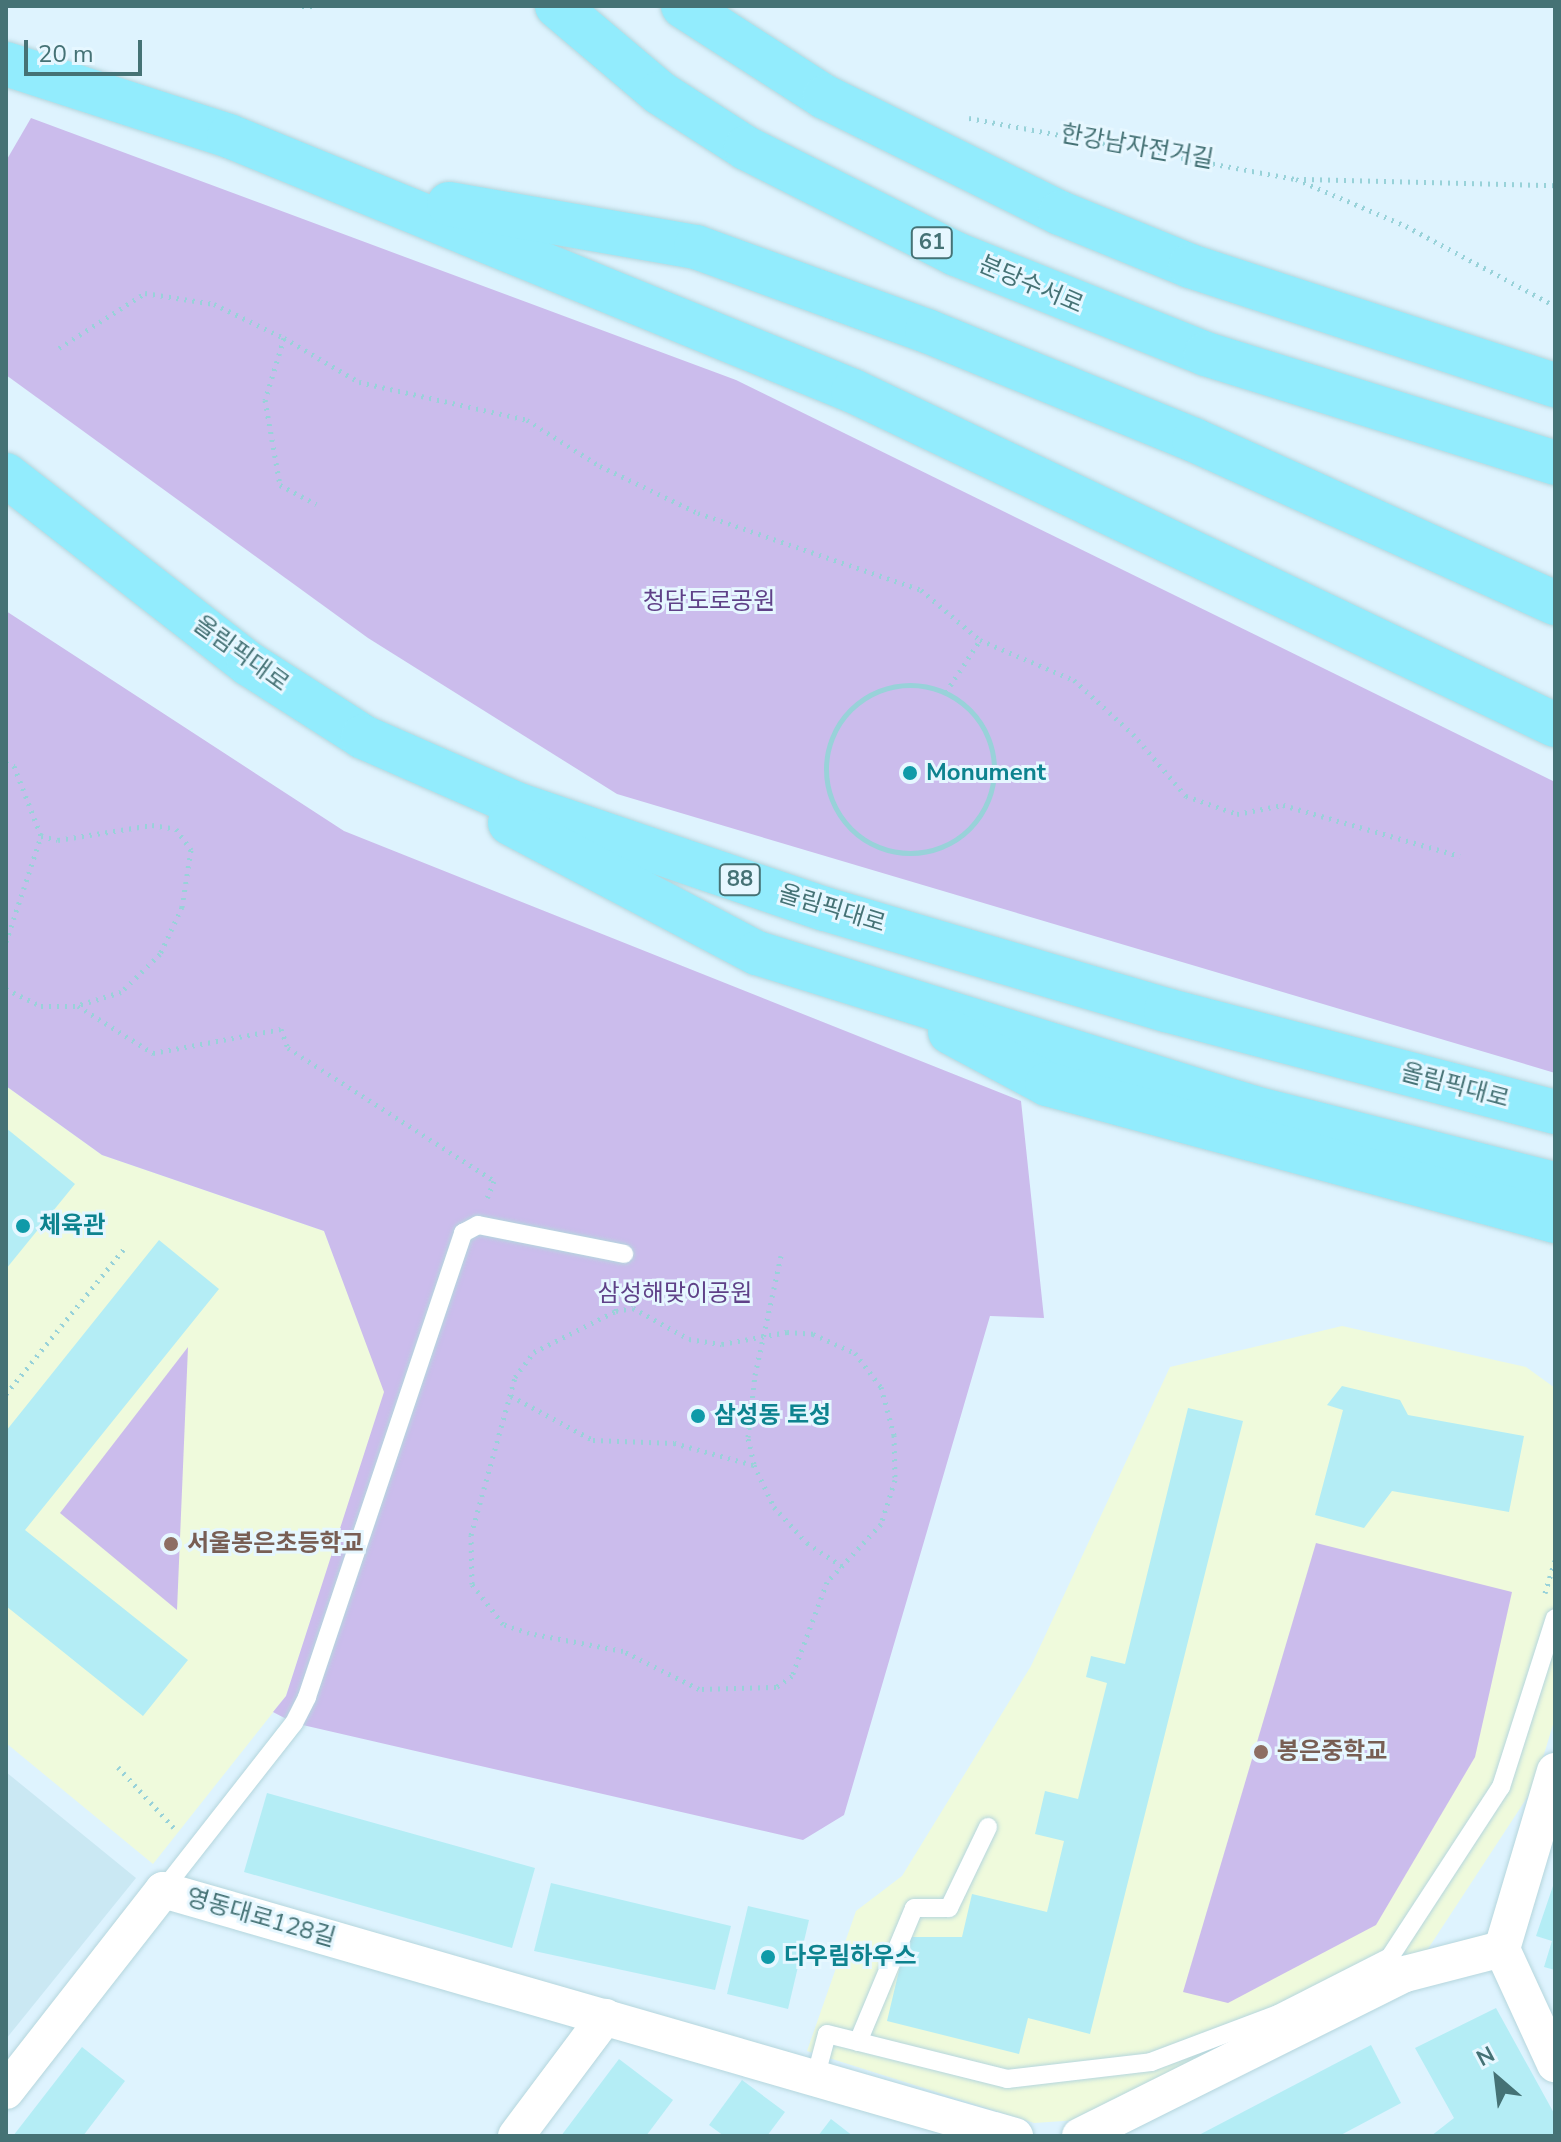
<!DOCTYPE html>
<html>
<head>
<meta charset="utf-8">
<style>
	body { margin:0 }
	#map { position:relative; width:1561px; height:2142px; overflow:hidden; background:#def3fe; font-family:"Nunito Sans","Noto Sans KR",sans-serif }
	div>[style] { position:absolute }
	[style*='--x'] { left:calc(var(--x)*1px); top:calc(var(--y)*1px); width:calc(var(--w)*1px); rotate:calc(var(--a)*1deg) }
	.residential>* { inset:0; background:#cae8f3 }
	.education>* { inset:0; background:#effadc }
	.green>* { inset:0; background:#cbbcec }
	.building>* { inset:0; background:#b4edf5 }
	.path>* { height:5px; margin-top:-2.5px; transform-origin:0; background:repeating-linear-gradient(90deg,#98d2d9 0 2px,transparent 0 8px) }
	.path>.ring { margin:-2.5px; padding:0; box-sizing:content-box; background:none; border:5px solid #98d2d9; border-radius:50% }
	.roads { filter:drop-shadow(0 0 2px #b5d6dd) drop-shadow(0 0 2px #b5d6dd) }
	.service>* { height:18px; margin:-9px; padding:0 9px; transform-origin:9px; border-radius:9px; background:#fff }
	.minor>* { height:36px; margin:-18px; padding:0 18px; transform-origin:18px; border-radius:18px; background:#fff }
	.trunk>* { height:44px; margin:-22px; padding:0 22px; transform-origin:22px; border-radius:22px; background:#92ecfd }
	.dots>* { width:22px; height:22px; translate:-50% -50%; box-sizing:border-box; border:4px solid #e6f7ff; border-radius:50% }
	span { translate:-50% -50%; white-space:nowrap; text-align:center; line-height:1.15; -webkit-text-stroke:6px #e6f7ff; paint-order:stroke }
	.shield-label span { padding:2px 6px; background:#e6f7ff; border:2px solid; border-radius:6px; -webkit-text-stroke-width:0 }
	.shield-label { font-size:22px; color:#457275; font-weight:700 }
	.street-label { font-size:24px; color:#457275 }
	.park-label { font-size:24px; color:#5f4188 }
	.culture-label { font-size:24px; color:#0d838f; font-weight:700 }
	.left { translate:0 -50%; text-align:left }
	.education-label { font-size:24px; color:#785e54; font-weight:700 }
	.frame { position:absolute; inset:0; border:8px solid #457275; pointer-events:none }
	.north { position:absolute; left:1457px; top:2038px; width:80px; height:80px; -webkit-text-stroke:6px #e6f7ff; paint-order:stroke; rotate:332deg; font-size:22px; font-weight:700; line-height:32px; text-align:center; color:#457275 }
	.north::after { content:''; display:block; margin:auto; width:28px; height:36px; background:#457275; clip-path:polygon(50% 0,100% 100%,50% 72%,0 100%) }
	.scale { position:absolute; left:24px; top:40px; width:118px; height:36px; box-sizing:border-box; border:4px solid #457275; border-top:0; padding-left:10px; font-size:24px; line-height:28px; white-space:nowrap; color:#457275; -webkit-text-stroke:6px #e6f7ff; paint-order:stroke }
</style>
</head>
<body>
<div id="map">
	<div class="residential">
		<i style="clip-path:polygon(6px 1772px,136px 1878px,6px 2039px)"></i>
	</div>
	<div class="education">
		<i style="clip-path:polygon(6px 1086px,102px 1155px,324px 1231px,385px 1392px,286px 1696px,153px 1864px,6px 1743px)"></i>
		<i style="clip-path:polygon(1342px 1326px,1526px 1367px,1555px 1388px,1555px 1718px,1534px 1787px,1418px 1964px,1123px 2117px,1034px 2123px,807px 2051px,856px 1911px,902px 1876px,1031px 1666px,1170px 1367px)"></i>
	</div>
	<div class="green">
		<i style="clip-path:polygon(31px 118px,736px 380px,1555px 782px,1555px 1073px,617px 794px,368px 638px,6px 375px,6px 161px)"></i>
		<i style="clip-path:polygon(6px 611px,344px 831px,1021px 1101px,1044px 1318px,990px 1316px,844px 1815px,803px 1840px,294px 1723px,273px 1712px,286px 1696px,384px 1392px,324px 1231px,102px 1155px,6px 1086px)"></i>
		<i style="clip-path:polygon(188px 1347px,177px 1610px,60px 1513px)"></i>
		<i style="clip-path:polygon(1316px 1543px,1512px 1592px,1475px 1757px,1376px 1925px,1228px 2003px,1183px 1992px)"></i>
	</div>
	<div class="building">
		<i style="clip-path:polygon(6px 1128px,75px 1184px,6px 1269px)"></i>
		<i style="clip-path:polygon(159px 1240px,219px 1289px,25px 1530px,188px 1660px,143px 1716px,6px 1606px,6px 1431px)"></i>
		<i style="clip-path:polygon(1342px 1386px,1400px 1400px,1408px 1415px,1524px 1436px,1509px 1512px,1392px 1491px,1364px 1528px,1315px 1515px,1343px 1410px,1327px 1405px)"></i>
		<i style="clip-path:polygon(1188px 1408px,1243px 1421px,1090px 2034px,1028px 2018px,1019px 2054px,887px 2021px,907px 1937px,962px 1937px,972px 1894px,1047px 1912px,1064px 1841px,1035px 1834px,1045px 1791px,1078px 1799px,1107px 1683px,1086px 1677px,1091px 1656px,1125px 1664px)"></i>
		<i style="clip-path:polygon(267px 1793px,535px 1868px,512px 1948px,244px 1872px)"></i>
		<i style="clip-path:polygon(1555px 1880px,1555px 1970px,1544px 1967px,1552px 1941px,1536px 1936px)"></i>
		<i style="clip-path:polygon(551px 1883px,731px 1926px,715px 1990px,534px 1951px)"></i>
		<i style="clip-path:polygon(748px 1906px,809px 1920px,788px 2009px,727px 1994px)"></i>
		<i style="clip-path:polygon(1496px 2008px,1555px 2115px,1555px 2136px,1431px 2136px,1454px 2118px,1415px 2048px)"></i>
		<i style="clip-path:polygon(1371px 2045px,1401px 2103px,1339px 2136px,1197px 2136px)"></i>
		<i style="clip-path:polygon(82px 2047px,125px 2081px,83px 2136px,13px 2136px)"></i>
		<i style="clip-path:polygon(619px 2059px,673px 2100px,646px 2136px,561px 2136px)"></i>
		<i style="clip-path:polygon(742px 2080px,785px 2112px,767px 2136px,724px 2136px,709px 2125px)"></i>
		<i style="clip-path:polygon(831px 2119px,853px 2136px,818px 2136px)"></i>
	</div>
	<div class="path">
		<i style="--x:302;--y:6;--w:10;--a:0"></i>
		<i style="--x:969;--y:118;--w:333;--a:10.6"></i>
		<i style="--x:1296;--y:179;--w:120;--a:23.1"></i>
		<i style="--x:1406;--y:226;--w:169;--a:28.2"></i>
		<i style="--x:1304;--y:179;--w:251;--a:1.4"></i>
		<i style="--x:284;--y:338;--w:87;--a:30.4"></i>
		<i style="--x:359;--y:382;--w:172;--a:12.7"></i>
		<i style="--x:527;--y:420;--w:86;--a:32.2"></i>
		<i style="--x:600;--y:466;--w:109;--a:25.6"></i>
		<i style="--x:698;--y:513;--w:236;--a:19"></i>
		<i style="--x:921;--y:590;--w:77;--a:40.3"></i>
		<i style="--x:980;--y:640;--w:102;--a:23.1"></i>
		<i style="--x:1074;--y:680;--w:80;--a:42.5"></i>
		<i style="--x:1133;--y:734;--w:82;--a:49.5"></i>
		<i style="--x:1186;--y:796;--w:54;--a:19.4"></i>
		<i style="--x:1237;--y:814;--w:47;--a:-11.1"></i>
		<i style="--x:1283;--y:805;--w:184;--a:16.1"></i>
		<i style="--x:59;--y:348;--w:102;--a:-32.6"></i>
		<i style="--x:145;--y:293;--w:70;--a:9.1"></i>
		<i style="--x:214;--y:304;--w:78;--a:25.9"></i>
		<i style="--x:284;--y:338;--w:65;--a:107"></i>
		<i style="--x:265;--y:400;--w:86;--a:80"></i>
		<i style="--x:280;--y:485;--w:41;--a:27.8"></i>
		<i class="ring" style="left:826px;top:685px;width:163px;height:163px"></i>
		<i style="--x:946;--y:692;--w:62;--a:-56.8"></i>
		<i style="--x:6;--y:763;--w:9;--a:21"></i>
		<i style="--x:14;--y:766;--w:75;--a:68.9"></i>
		<i style="--x:41;--y:836;--w:17;--a:13"></i>
		<i style="--x:58;--y:840;--w:95;--a:-9.1"></i>
		<i style="--x:152;--y:825;--w:24;--a:9"></i>
		<i style="--x:176;--y:829;--w:26;--a:54"></i>
		<i style="--x:191;--y:850;--w:58;--a:99"></i>
		<i style="--x:182;--y:907;--w:52;--a:115.1"></i>
		<i style="--x:160;--y:954;--w:54;--a:135.7"></i>
		<i style="--x:121;--y:992;--w:44;--a:162.8"></i>
		<i style="--x:6;--y:942;--w:112;--a:-71.7"></i>
		<i style="--x:6;--y:989;--w:39;--a:26"></i>
		<i style="--x:41;--y:1006;--w:37;--a:0"></i>
		<i style="--x:78;--y:1006;--w:89;--a:32.1"></i>
		<i style="--x:153;--y:1053;--w:130;--a:-10.6"></i>
		<i style="--x:281;--y:1029;--w:20;--a:70"></i>
		<i style="--x:288;--y:1048;--w:245;--a:32.8"></i>
		<i style="--x:494;--y:1181;--w:18;--a:112"></i>
		<i style="--x:616;--y:1311;--w:17;--a:-10"></i>
		<i style="--x:633;--y:1308;--w:64;--a:29"></i>
		<i style="--x:689;--y:1339;--w:33;--a:9"></i>
		<i style="--x:722;--y:1344;--w:66;--a:-10.5"></i>
		<i style="--x:787;--y:1332;--w:26;--a:4"></i>
		<i style="--x:813;--y:1334;--w:46;--a:24.3"></i>
		<i style="--x:855;--y:1353;--w:43;--a:52.6"></i>
		<i style="--x:881;--y:1387;--w:50;--a:74.8"></i>
		<i style="--x:894;--y:1435;--w:45;--a:88.7"></i>
		<i style="--x:895;--y:1480;--w:46;--a:107.7"></i>
		<i style="--x:881;--y:1524;--w:79;--a:133"></i>
		<i style="--x:827;--y:1582;--w:100;--a:110.4"></i>
		<i style="--x:792;--y:1676;--w:19;--a:145"></i>
		<i style="--x:776;--y:1687;--w:77;--a:178.5"></i>
		<i style="--x:699;--y:1689;--w:85;--a:-153.4"></i>
		<i style="--x:623;--y:1651;--w:96;--a:-169.2"></i>
		<i style="--x:529;--y:1633;--w:28;--a:-161"></i>
		<i style="--x:503;--y:1624;--w:51;--a:-127.8"></i>
		<i style="--x:472;--y:1584;--w:49;--a:-91.2"></i>
		<i style="--x:471;--y:1535;--w:164;--a:-74.4"></i>
		<i style="--x:515;--y:1377;--w:31;--a:-53"></i>
		<i style="--x:534;--y:1352;--w:92;--a:-26.6"></i>
		<i style="--x:616;--y:1311;--w:28;--a:-82"></i>
		<i style="--x:6;--y:1394;--w:187;--a:-50.9"></i>
		<i style="--x:511;--y:1396;--w:93;--a:28.2"></i>
		<i style="--x:593;--y:1440;--w:81;--a:2.1"></i>
		<i style="--x:674;--y:1443;--w:83;--a:15.4"></i>
		<i style="--x:754;--y:1465;--w:47;--a:64.5"></i>
		<i style="--x:774;--y:1507;--w:49;--a:47.5"></i>
		<i style="--x:807;--y:1543;--w:42;--a:33.3"></i>
		<i style="--x:754;--y:1464;--w:28;--a:-103"></i>
		<i style="--x:748;--y:1437;--w:62;--a:-83.6"></i>
		<i style="--x:755;--y:1375;--w:122;--a:-77.7"></i>
		<i style="--x:1545;--y:1593;--w:34;--a:-73"></i>
		<i style="--x:118;--y:1767;--w:83;--a:47.4"></i>
	</div>
	<div class="roads">
		<div class="service">
			<i style="--x:163;--y:1890;--w:212;--a:-51.9"></i>
			<i style="--x:294;--y:1723;--w:29;--a:-63"></i>
			<i style="--x:307;--y:1697;--w:490;--a:-71.4"></i>
			<i style="--x:463;--y:1233;--w:17;--a:-28"></i>
			<i style="--x:478;--y:1225;--w:149;--a:11.2"></i>
			<i style="--x:858;--y:2042;--w:145;--a:-67.3"></i>
			<i style="--x:914;--y:1908;--w:35;--a:0"></i>
			<i style="--x:949;--y:1908;--w:90;--a:-64.3"></i>
			<i style="--x:816;--y:2075;--w:42;--a:-75"></i>
			<i style="--x:827;--y:2034;--w:186;--a:14"></i>
			<i style="--x:1007;--y:2079;--w:145;--a:-6.7"></i>
			<i style="--x:1151;--y:2062;--w:136;--a:-20.7"></i>
			<i style="--x:1278;--y:2014;--w:126;--a:-27"></i>
			<i style="--x:1390;--y:1957;--w:203;--a:-56.9"></i>
			<i style="--x:1501;--y:1787;--w:177;--a:-72.3"></i>
		</div>
		<div class="minor">
			<i style="--x:1555;--y:1771;--w:186;--a:106.6"></i>
			<i style="--x:1502;--y:1949;--w:127;--a:65.3"></i>
			<i style="--x:6;--y:2091;--w:255;--a:-52"></i>
			<i style="--x:163;--y:1890;--w:887;--a:16.11"></i>
			<i style="--x:516;--y:2136;--w:149;--a:-53.2"></i>
			<i style="--x:1080;--y:2136;--w:363;--a:-26.5"></i>
			<i style="--x:1405;--y:1974;--w:100;--a:-14.5"></i>
		</div>
		<div class="trunk">
			<i style="--x:557;--y:6;--w:135;--a:40.2"></i>
			<i style="--x:660;--y:93;--w:102;--a:32.6"></i>
			<i style="--x:746;--y:148;--w:235;--a:26.8"></i>
			<i style="--x:956;--y:254;--w:269;--a:21.8"></i>
			<i style="--x:1206;--y:354;--w:366;--a:17.3"></i>
			<i style="--x:683;--y:6;--w:169;--a:32.7"></i>
			<i style="--x:825;--y:97;--w:262;--a:26.3"></i>
			<i style="--x:1060;--y:213;--w:140;--a:22.2"></i>
			<i style="--x:1190;--y:266;--w:384;--a:18.1"></i>
			<i style="--x:6;--y:64;--w:234;--a:17.9"></i>
			<i style="--x:229;--y:136;--w:674;--a:22.23"></i>
			<i style="--x:853;--y:391;--w:777;--a:25.44"></i>
			<i style="--x:449;--y:204;--w:251;--a:9.9"></i>
			<i style="--x:696;--y:247;--w:246;--a:20"></i>
			<i style="--x:927;--y:331;--w:288;--a:22.2"></i>
			<i style="--x:1194;--y:440;--w:396;--a:24.3"></i>
			<i style="--x:6;--y:475;--w:308;--a:37.9"></i>
			<i style="--x:249;--y:664;--w:135;--a:32.6"></i>
			<i style="--x:363;--y:737;--w:170;--a:23.6"></i>
			<i style="--x:519;--y:805;--w:323;--a:18.8"></i>
			<i style="--x:825;--y:909;--w:356;--a:16.5"></i>
			<i style="--x:1166;--y:1010;--w:402;--a:14.7"></i>
			<i style="--x:510;--y:823;--w:279;--a:27.8"></i>
			<i style="--x:757;--y:953;--w:521;--a:17.32"></i>
			<i style="--x:1254;--y:1108;--w:310;--a:14.2"></i>
			<i style="--x:950;--y:1032;--w:110;--a:28.2"></i>
			<i style="--x:1047;--y:1084;--w:526;--a:15.09"></i>
		</div>
	</div>
	<div class="dots">
		<i style="left:910px;top:773px;background:#0f9aa8"></i>
		<i style="left:23px;top:1226px;background:#0f9aa8"></i>
		<i style="left:698px;top:1416px;background:#0f9aa8"></i>
		<i style="left:171px;top:1544px;background:#8d6e63"></i>
		<i style="left:1261px;top:1752px;background:#8d6e63"></i>
		<i style="left:768px;top:1957px;background:#0f9aa8"></i>
	</div>
	<div class="shield-label">
		<span style="left:932px;top:243px">61</span>
		<span style="left:740px;top:880px">88</span>
	</div>
	<div class="street-label">
		<span style="left:1137px;top:147px;rotate:10deg">한강남자전거길</span>
		<span style="left:1031px;top:285px;rotate:23deg">분당수서로</span>
		<span style="left:241px;top:654px;rotate:36deg">올림픽대로</span>
		<span style="left:832px;top:909px;rotate:17deg">올림픽대로</span>
		<span style="left:1455px;top:1086px;rotate:15deg">올림픽대로</span>
		<span style="left:261px;top:1918px;rotate:16deg">영동대로128길</span>
	</div>
	<div class="park-label">
		<span style="left:709px;top:602px">청담도로공원</span>
		<span style="left:675px;top:1294px">삼성해맞이공원</span>
	</div>
	<div class="culture-label">
		<span class="left" style="left:926px;top:773px">Monument</span>
		<span class="left" style="left:39px;top:1226px">체육관</span>
		<span class="left" style="left:714px;top:1416px">삼성동 토성</span>
		<span class="left" style="left:784px;top:1957px">다우림하우스</span>
	</div>
	<div class="education-label">
		<span class="left" style="left:187px;top:1544px">서울봉은초등학교</span>
		<span class="left" style="left:1277px;top:1752px">봉은중학교</span>
	</div>
	<div class="frame"></div>
	<div class="north">N</div>
	<div class="scale">20 m</div>
</div>
</body>
</html>
